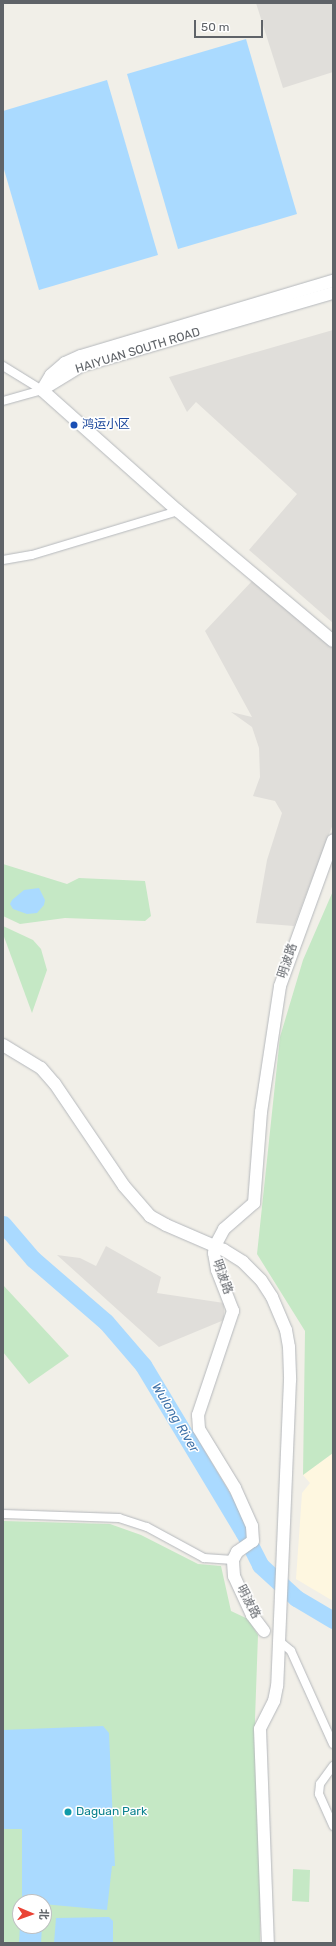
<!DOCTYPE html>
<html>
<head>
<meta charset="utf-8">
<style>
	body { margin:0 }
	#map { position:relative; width:336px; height:1946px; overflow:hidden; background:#f1efe8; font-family:Rubik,"Noto Sans SC",sans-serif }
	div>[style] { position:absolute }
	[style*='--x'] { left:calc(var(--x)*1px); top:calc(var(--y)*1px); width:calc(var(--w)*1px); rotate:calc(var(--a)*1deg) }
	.commercial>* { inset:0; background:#fef7e0 }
	.industrial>* { inset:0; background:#e0deda }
	.green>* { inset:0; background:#c5e8c5 }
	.water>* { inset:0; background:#aadaff }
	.river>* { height:17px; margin:-8.5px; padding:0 8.5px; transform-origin:8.5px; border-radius:8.5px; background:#aadaff }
	.roads { filter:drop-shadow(0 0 1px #b5b8bc) drop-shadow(0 0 1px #b5b8bc) }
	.street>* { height:8px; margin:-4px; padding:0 4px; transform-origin:4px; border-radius:4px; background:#fff }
	.secondary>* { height:12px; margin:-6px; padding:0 6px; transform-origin:6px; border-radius:6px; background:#fff }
	.dots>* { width:11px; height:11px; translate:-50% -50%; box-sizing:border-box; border:2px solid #fff; border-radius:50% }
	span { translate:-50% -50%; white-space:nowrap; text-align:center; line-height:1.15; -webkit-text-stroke:3px #fff; paint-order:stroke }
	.street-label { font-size:12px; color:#5f6368 }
	.transit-label { font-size:12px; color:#164399 }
	.left { translate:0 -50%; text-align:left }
	.culture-label { font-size:12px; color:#0d838f }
	.water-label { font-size:13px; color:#4174aa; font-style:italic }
	.frame { position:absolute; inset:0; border:4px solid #5f6368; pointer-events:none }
	.north { position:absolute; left:12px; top:1894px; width:40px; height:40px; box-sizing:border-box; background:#fff; border:1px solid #bfc1c3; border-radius:50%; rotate:92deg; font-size:11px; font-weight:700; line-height:16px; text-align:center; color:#5f6368 }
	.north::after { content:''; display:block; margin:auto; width:14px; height:18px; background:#ea4335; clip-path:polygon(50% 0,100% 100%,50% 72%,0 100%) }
	.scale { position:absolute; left:194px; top:20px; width:69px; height:18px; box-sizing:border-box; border:2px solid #5f6368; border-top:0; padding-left:5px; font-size:12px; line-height:14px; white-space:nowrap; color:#5f6368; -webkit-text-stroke:3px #fff; paint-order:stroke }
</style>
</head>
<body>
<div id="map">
	<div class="commercial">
		<i style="clip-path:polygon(333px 1453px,333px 1601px,296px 1579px,302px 1493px,310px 1483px,303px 1475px)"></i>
	</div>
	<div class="industrial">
		<i style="clip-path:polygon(256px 3px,333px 3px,333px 72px,283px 88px)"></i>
		<i style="clip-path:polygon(333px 330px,333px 623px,249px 550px,297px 494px,196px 402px,187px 412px,169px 377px)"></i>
		<i style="clip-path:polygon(253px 580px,333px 647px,333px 824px,294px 926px,256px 923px,267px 860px,282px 813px,275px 801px,253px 796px,260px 777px,259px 748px,252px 727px,231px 712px,252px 717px,205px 631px)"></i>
		<i style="clip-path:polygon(106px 1246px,161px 1277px,157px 1293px,224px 1303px,224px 1320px,159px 1347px,57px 1255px,80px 1258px,96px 1266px)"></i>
	</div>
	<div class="green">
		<i style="clip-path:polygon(3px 864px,67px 884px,79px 878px,145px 881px,151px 916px,145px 921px,65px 918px,20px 924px,3px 916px)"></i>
		<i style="clip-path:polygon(333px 891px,333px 1453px,303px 1475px,305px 1331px,257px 1254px,280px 1037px,303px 960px)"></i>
		<i style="clip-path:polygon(3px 926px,33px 940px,41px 949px,47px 970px,32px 1013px,3px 934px)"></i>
		<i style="clip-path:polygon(3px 1285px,69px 1356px,29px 1384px,3px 1352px)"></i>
		<i style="clip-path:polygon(evenodd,3px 1521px,110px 1524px,141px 1535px,198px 1564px,221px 1566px,231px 1611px,248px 1619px,258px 1635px,255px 1719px,260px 1841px,260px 1943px,3px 1943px,3px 1521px,20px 1902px,44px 1902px,44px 1926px,20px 1926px,20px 1902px)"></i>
		<i style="clip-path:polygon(293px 1869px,310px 1870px,309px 1902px,292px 1901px)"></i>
	</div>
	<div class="water">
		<i style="clip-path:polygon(246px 39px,297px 214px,178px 249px,127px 74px)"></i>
		<i style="clip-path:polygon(107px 80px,158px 255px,39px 290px,3px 166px,3px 111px)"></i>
		<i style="clip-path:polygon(39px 888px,45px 900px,44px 905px,37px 913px,27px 914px,13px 909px,10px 904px,12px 900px,24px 890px)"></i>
		<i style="clip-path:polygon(103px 1726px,109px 1733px,115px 1866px,112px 1866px,107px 1910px,22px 1902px,22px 1829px,3px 1829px,3px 1730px)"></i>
		<i style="clip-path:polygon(109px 1917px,113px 1921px,113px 1943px,54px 1943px,56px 1918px)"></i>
		<i style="clip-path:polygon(20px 1926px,42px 1926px,41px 1943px,19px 1943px)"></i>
	</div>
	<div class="river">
		<i style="--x:3;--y:1224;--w:46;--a:49.4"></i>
		<i style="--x:33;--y:1259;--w:96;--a:40.8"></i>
		<i style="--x:106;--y:1322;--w:57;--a:49.3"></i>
		<i style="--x:143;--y:1365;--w:196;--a:59"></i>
		<i style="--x:244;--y:1533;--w:36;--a:63"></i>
		<i style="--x:260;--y:1565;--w:49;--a:42.5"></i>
		<i style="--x:296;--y:1598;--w:43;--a:30.7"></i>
	</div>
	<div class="roads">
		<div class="street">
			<i style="--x:3;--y:366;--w:46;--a:31.6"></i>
			<i style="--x:3;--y:401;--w:41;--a:-15.8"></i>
			<i style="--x:3;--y:560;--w:29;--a:-10"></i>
			<i style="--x:32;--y:555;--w:152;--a:-16.8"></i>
			<i style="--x:3;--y:1514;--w:116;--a:2"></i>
			<i style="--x:119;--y:1518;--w:29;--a:18"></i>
			<i style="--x:147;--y:1527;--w:65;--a:28.5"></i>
			<i style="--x:204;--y:1558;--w:29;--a:4"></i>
			<i style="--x:278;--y:1640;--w:17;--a:40"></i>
			<i style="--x:291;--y:1651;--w:102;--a:65.7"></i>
			<i style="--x:333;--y:1766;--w:22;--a:126"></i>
			<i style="--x:320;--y:1784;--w:10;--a:96"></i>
			<i style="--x:319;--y:1794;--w:35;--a:66"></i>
		</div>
		<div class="secondary">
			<i style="--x:43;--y:389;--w:44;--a:-31.2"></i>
			<i style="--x:81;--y:366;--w:262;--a:-16.2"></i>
			<i style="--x:42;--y:390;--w:182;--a:41.7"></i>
			<i style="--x:178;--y:511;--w:202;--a:40"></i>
			<i style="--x:42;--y:390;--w:17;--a:-59"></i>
			<i style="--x:51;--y:375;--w:18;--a:-41"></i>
			<i style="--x:65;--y:363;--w:17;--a:-24"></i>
			<i style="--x:81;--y:356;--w:263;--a:-16.6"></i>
			<i style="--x:3;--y:1045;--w:44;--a:31.2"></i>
			<i style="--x:41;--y:1068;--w:21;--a:49"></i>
			<i style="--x:55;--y:1084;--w:123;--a:55.9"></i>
			<i style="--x:124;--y:1186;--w:40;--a:49"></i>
			<i style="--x:150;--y:1216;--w:18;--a:29"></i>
			<i style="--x:166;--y:1225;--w:63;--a:23.3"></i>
			<i style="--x:224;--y:1250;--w:22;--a:32"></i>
			<i style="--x:243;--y:1262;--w:25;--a:45"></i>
			<i style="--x:261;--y:1280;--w:20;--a:57"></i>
			<i style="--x:272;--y:1297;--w:36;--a:67"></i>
			<i style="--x:286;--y:1330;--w:17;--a:80"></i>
			<i style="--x:289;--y:1347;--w:33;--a:88"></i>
			<i style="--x:290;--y:1380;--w:306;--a:92.4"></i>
			<i style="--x:277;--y:1686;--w:15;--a:101"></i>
			<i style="--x:274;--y:1701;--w:31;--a:117"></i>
			<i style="--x:260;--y:1729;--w:214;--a:87.9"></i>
			<i style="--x:264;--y:1631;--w:20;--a:-127"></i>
			<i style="--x:252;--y:1615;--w:43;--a:-114.8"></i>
			<i style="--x:234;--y:1576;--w:16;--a:-94"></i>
			<i style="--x:233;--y:1560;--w:9;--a:-63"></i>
			<i style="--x:237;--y:1552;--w:19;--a:-35"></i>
			<i style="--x:253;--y:1541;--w:15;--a:-94"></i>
			<i style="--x:252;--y:1526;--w:42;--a:-114.1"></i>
			<i style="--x:235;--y:1488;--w:69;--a:-121.4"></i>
			<i style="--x:199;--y:1429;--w:14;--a:-94"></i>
			<i style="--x:198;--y:1415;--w:110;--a:-71.4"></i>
			<i style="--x:233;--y:1311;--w:44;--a:-111.3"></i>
			<i style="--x:217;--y:1270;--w:17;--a:-100"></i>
			<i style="--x:214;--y:1253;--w:7;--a:-82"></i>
			<i style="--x:215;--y:1246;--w:19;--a:-62"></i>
			<i style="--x:224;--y:1229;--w:40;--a:-41"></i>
			<i style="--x:254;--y:1203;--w:91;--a:-85.6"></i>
			<i style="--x:261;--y:1112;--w:127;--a:-81.4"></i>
			<i style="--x:280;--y:986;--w:155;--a:-70"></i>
		</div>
	</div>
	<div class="dots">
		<i style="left:74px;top:425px;background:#1a4fb4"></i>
		<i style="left:68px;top:1812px;background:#0f9aa8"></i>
	</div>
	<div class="street-label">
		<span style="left:138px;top:351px;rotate:-17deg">HAIYUAN SOUTH ROAD</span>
		<span style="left:288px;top:961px;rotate:-72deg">明波路</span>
		<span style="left:222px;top:1277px;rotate:70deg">明波路</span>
		<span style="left:248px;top:1602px;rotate:62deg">明波路</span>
	</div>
	<div class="transit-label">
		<span class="left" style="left:82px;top:425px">鸿运小区</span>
	</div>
	<div class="culture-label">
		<span class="left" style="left:76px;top:1812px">Daguan Park</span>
	</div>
	<div class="water-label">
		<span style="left:175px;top:1418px;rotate:59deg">Wulong River</span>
	</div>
	<div class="frame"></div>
	<div class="north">北</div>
	<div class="scale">50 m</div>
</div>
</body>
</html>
